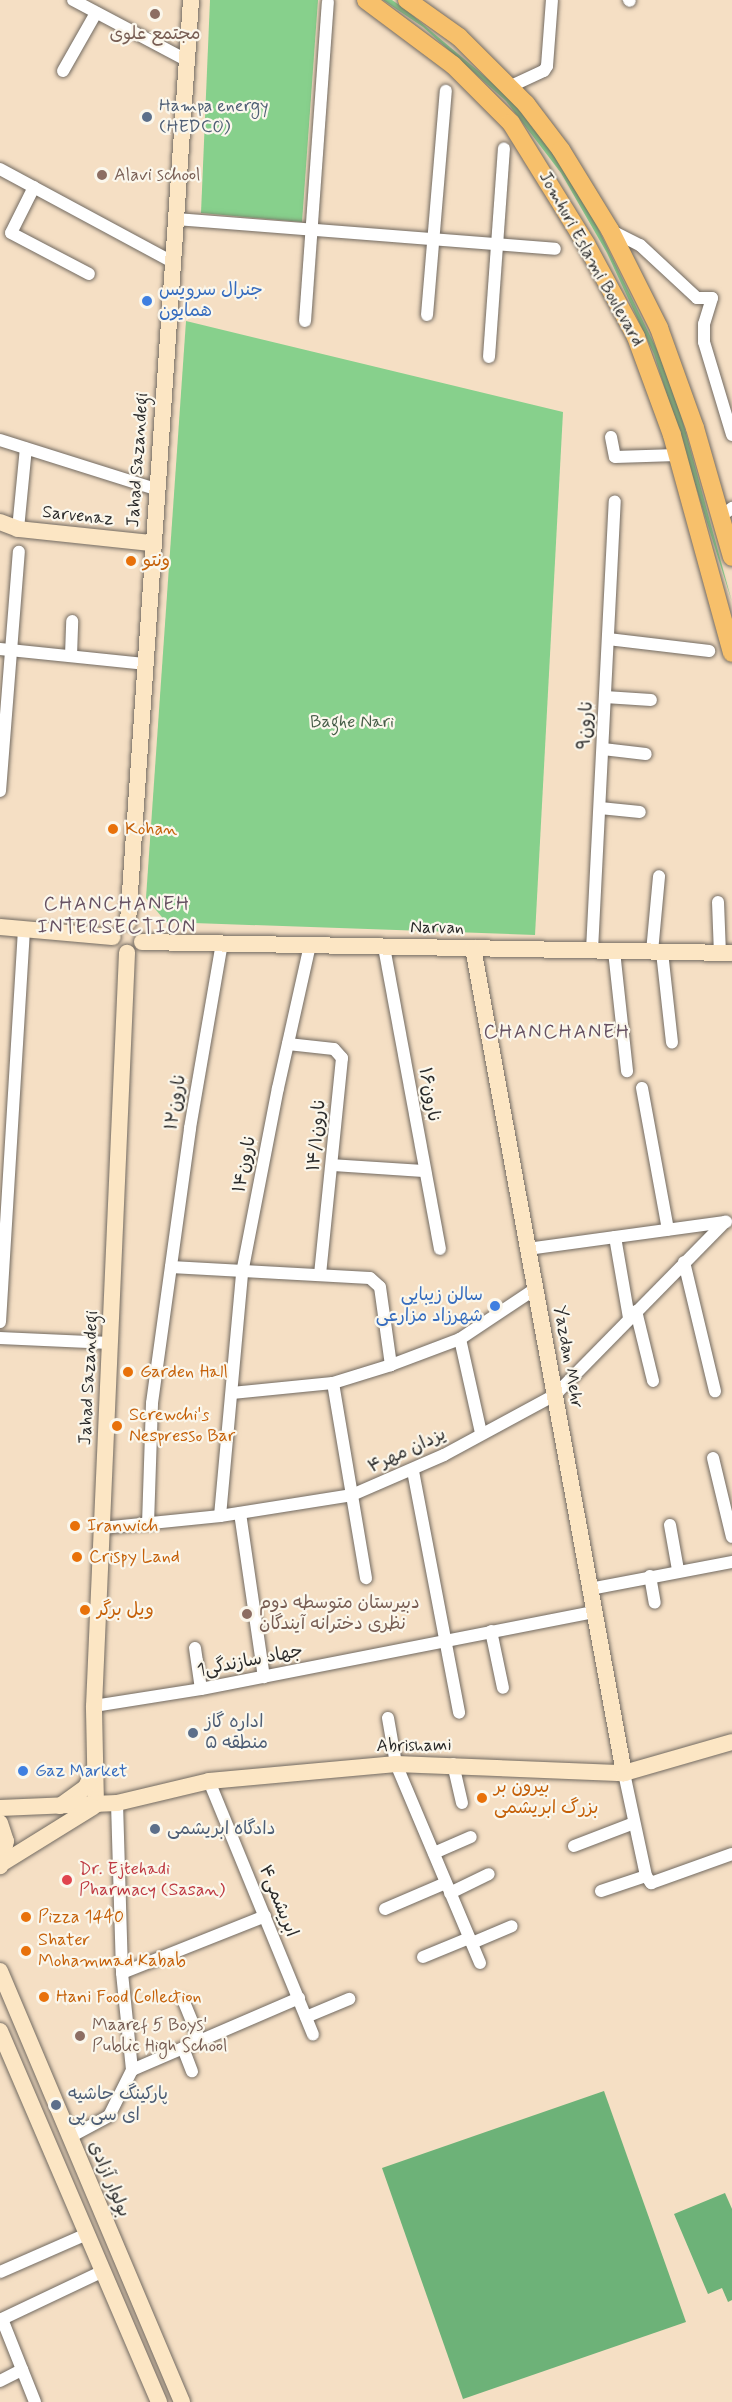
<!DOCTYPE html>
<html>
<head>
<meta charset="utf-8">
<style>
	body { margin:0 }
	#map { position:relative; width:732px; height:2402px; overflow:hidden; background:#f5dfc4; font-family:Mynerve,"Playpen Sans Arabic",sans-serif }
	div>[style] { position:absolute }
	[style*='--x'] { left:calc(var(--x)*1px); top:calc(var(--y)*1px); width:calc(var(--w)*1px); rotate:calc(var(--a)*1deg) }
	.green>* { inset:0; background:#87d08c }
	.forest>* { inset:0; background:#6db278 }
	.roads { filter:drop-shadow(0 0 2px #726a61) drop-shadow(0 0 2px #726a61) }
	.street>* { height:12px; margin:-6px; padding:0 6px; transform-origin:6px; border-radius:6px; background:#fff }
	.secondary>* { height:16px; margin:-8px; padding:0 8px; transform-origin:8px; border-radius:8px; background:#fce6c4 }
	.primary>* { height:18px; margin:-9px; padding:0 9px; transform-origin:9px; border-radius:9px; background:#f7c06b }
	.dots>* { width:16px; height:16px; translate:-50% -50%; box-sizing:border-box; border:3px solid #fbf7ec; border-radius:50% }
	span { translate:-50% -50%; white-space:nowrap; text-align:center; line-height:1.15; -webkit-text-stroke:4.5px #fbf7ec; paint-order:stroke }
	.education-label { font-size:18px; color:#785e54 }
	.left { translate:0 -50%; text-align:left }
	.service-label { font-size:18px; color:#4e5e75 }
	.street-label { font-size:18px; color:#2b2b2b }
	.shop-label { font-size:18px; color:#366cbe }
	.right { translate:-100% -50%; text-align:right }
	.food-label { font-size:18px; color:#c56008 }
	.park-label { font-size:18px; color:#475d48 }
	.health-label { font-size:18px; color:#be3a42 }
	.neighbourhood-label { font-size:20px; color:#665162; letter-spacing:1.5px }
</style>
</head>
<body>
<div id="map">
	<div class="green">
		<i style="clip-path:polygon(210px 0,318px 0,302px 222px,201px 213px)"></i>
		<i style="clip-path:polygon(383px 0,392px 0,405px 9px,509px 97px,565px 169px,593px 218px,658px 352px,681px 415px,732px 602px,654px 354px,607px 253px,561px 173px,506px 101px,423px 27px)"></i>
		<i style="clip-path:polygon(186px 321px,563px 412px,535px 935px,166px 922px,146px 898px)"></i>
	</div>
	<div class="forest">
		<i style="clip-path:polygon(604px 2091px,686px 2322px,463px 2399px,382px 2168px)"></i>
		<i style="clip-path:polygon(725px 2193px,732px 2209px,732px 2300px,728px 2302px,722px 2288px,708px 2294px,674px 2214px)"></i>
	</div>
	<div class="roads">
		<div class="street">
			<i style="--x:73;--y:0;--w:130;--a:27.9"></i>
			<i style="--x:629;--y:0;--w:1;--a:45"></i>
			<i style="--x:63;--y:71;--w:67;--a:-60.4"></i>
			<i style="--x:509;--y:87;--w:38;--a:-25"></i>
			<i style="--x:544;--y:71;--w:6;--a:-59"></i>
			<i style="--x:547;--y:66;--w:66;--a:-85.7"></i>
			<i style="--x:0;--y:169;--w:196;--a:28.3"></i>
			<i style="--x:34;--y:187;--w:51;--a:116.6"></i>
			<i style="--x:11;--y:233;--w:88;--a:27.7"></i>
			<i style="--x:176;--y:219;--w:380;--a:4.5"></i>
			<i style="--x:610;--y:230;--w:34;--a:27"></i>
			<i style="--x:640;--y:245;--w:78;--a:42.9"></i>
			<i style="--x:697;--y:298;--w:15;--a:0"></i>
			<i style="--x:712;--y:298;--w:27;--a:107"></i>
			<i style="--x:704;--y:324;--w:18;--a:90"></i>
			<i style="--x:704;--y:342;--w:97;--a:73.2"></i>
			<i style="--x:427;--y:315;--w:225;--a:-85.2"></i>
			<i style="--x:305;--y:321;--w:320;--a:-85.9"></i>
			<i style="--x:489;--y:357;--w:209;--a:-85.9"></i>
			<i style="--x:611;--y:437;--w:20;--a:79"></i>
			<i style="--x:615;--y:457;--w:62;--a:-1.8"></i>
			<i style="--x:0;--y:440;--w:163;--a:17.5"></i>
			<i style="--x:721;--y:516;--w:14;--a:-36"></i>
			<i style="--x:18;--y:529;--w:81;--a:-84.4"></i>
			<i style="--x:608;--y:639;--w:102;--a:6.8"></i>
			<i style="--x:0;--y:649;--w:145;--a:5.9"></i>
			<i style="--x:71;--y:656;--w:35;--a:-88"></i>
			<i style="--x:605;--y:697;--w:46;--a:3.7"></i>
			<i style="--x:603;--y:749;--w:43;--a:6.6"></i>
			<i style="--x:0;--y:791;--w:240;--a:-85.5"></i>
			<i style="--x:600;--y:808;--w:40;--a:5.7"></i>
			<i style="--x:718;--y:902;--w:51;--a:87.8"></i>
			<i style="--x:384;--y:947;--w:307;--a:79.5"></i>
			<i style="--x:592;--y:950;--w:449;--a:-87.1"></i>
			<i style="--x:614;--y:951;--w:121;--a:83.8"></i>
			<i style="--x:652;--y:952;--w:76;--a:-84.7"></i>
			<i style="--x:662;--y:952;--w:91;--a:83.7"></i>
			<i style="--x:288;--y:1044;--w:46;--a:6.2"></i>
			<i style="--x:334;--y:1049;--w:12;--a:48"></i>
			<i style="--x:342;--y:1058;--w:217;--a:95.8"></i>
			<i style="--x:642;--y:1088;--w:144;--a:79.6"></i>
			<i style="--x:332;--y:1165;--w:93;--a:3.7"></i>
			<i style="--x:615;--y:1237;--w:82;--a:80.2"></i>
			<i style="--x:528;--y:1249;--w:200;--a:-7.8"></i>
			<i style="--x:684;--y:1262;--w:133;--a:76.5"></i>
			<i style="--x:171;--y:1267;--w:199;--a:3.2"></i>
			<i style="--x:370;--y:1278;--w:13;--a:42"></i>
			<i style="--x:380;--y:1287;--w:79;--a:82"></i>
			<i style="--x:636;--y:1311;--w:72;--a:76.3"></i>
			<i style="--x:0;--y:1322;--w:393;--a:-86.5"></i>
			<i style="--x:0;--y:1338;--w:110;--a:2.6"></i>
			<i style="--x:460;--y:1339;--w:96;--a:77.4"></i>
			<i style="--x:333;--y:1383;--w:198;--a:80.4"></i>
			<i style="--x:232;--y:1393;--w:101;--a:-5.7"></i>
			<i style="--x:333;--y:1383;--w:61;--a:-17.2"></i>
			<i style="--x:391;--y:1365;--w:74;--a:-20.6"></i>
			<i style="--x:460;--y:1339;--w:90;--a:-33.7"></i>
			<i style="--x:713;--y:1458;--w:81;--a:76.5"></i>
			<i style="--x:413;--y:1471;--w:246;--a:79.2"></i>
			<i style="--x:240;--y:1513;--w:166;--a:81.7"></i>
			<i style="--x:220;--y:1516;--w:244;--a:-84.8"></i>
			<i style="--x:242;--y:1273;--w:188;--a:-79"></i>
			<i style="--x:278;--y:1088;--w:147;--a:-77.4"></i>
			<i style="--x:148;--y:1524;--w:121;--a:-88.1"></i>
			<i style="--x:152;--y:1403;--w:278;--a:-82.1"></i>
			<i style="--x:190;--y:1128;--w:188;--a:-80.2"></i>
			<i style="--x:670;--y:1525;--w:46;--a:79.9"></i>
			<i style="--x:102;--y:1528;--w:119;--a:-5.8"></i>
			<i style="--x:220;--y:1516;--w:134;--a:-9"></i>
			<i style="--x:352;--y:1495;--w:100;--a:-23.5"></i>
			<i style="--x:444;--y:1455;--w:126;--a:-28.4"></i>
			<i style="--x:555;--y:1395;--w:243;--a:-45.5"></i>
			<i style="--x:650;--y:1576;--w:27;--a:80"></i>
			<i style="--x:590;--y:1589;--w:145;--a:-10.8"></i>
			<i style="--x:491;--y:1631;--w:58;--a:78.1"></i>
			<i style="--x:195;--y:1648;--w:41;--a:81.7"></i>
			<i style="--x:94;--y:1706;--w:108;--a:-9"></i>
			<i style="--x:201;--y:1689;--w:400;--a:-11.1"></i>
			<i style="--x:388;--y:1718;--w:47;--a:80.1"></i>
			<i style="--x:396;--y:1764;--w:216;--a:67.1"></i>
			<i style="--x:453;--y:1764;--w:40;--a:77"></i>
			<i style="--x:624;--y:1773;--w:105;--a:77.9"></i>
			<i style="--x:646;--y:1876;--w:9;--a:54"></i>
			<i style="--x:651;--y:1883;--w:86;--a:-19.7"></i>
			<i style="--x:209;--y:1781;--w:274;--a:67.7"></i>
			<i style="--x:117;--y:1803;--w:170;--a:88.3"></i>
			<i style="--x:122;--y:1973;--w:98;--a:84.1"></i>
			<i style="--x:574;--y:1846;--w:64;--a:-21"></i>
			<i style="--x:434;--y:1853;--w:40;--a:-23.4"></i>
			<i style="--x:601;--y:1891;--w:47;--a:-18.4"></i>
			<i style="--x:450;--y:1893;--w:43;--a:-26"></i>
			<i style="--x:385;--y:1909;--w:66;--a:-23.1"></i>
			<i style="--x:472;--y:1943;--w:43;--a:-23"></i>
			<i style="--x:423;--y:1957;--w:50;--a:-22.4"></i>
			<i style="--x:122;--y:1973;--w:154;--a:-21.7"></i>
			<i style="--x:184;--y:2002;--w:42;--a:67.7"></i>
			<i style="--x:306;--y:2017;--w:47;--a:-22.7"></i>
			<i style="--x:183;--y:2048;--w:25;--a:69"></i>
			<i style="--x:132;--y:2070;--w:182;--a:-23.3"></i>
			<i style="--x:70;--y:2137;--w:44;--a:-28.3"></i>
			<i style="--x:109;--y:2116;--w:51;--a:-63.4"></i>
			<i style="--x:0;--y:2272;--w:95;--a:-23.6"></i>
			<i style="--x:0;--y:2381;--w:25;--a:-27"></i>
			<i style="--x:35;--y:2402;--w:89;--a:-111.7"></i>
			<i style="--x:2;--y:2319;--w:112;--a:-25.4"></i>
		</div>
		<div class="secondary">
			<i style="--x:0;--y:522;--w:19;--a:21"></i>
			<i style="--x:18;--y:529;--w:135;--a:6"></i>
			<i style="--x:128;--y:922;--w:924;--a:-86.09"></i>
			<i style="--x:0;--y:927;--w:113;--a:5.1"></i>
			<i style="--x:142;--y:942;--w:590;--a:1.07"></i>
			<i style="--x:473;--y:948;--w:839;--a:79.63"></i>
			<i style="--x:96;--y:1805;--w:99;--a:-91.2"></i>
			<i style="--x:94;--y:1706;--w:754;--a:-87.49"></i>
			<i style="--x:60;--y:1806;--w:32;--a:-36"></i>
			<i style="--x:86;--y:1787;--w:19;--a:-65"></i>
			<i style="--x:0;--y:1808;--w:117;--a:-2.4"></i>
			<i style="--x:117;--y:1803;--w:95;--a:-13.4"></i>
			<i style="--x:209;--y:1781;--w:188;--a:-5.2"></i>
			<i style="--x:396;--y:1764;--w:228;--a:2.3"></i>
			<i style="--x:624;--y:1773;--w:112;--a:-16"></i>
			<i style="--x:0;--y:1823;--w:19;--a:72"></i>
			<i style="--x:6;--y:1841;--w:26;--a:103"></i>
			<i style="--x:1;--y:1864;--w:108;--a:-31.8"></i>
			<i style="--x:0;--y:1971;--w:468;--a:67.1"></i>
			<i style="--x:0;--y:2031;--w:404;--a:66.8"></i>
		</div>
		<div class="primary">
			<i style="--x:366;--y:0;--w:109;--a:36.8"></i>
			<i style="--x:453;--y:65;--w:82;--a:45"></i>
			<i style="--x:511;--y:123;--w:142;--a:58.2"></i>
			<i style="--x:586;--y:244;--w:106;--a:61.7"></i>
			<i style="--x:636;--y:337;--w:104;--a:69.8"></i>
			<i style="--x:672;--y:435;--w:226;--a:74.6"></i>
			<i style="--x:407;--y:0;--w:64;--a:35.4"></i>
			<i style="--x:459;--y:37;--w:95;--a:45"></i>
			<i style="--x:526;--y:104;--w:58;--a:52.7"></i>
			<i style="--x:561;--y:150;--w:94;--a:58.5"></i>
			<i style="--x:610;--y:230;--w:110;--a:63.4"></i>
			<i style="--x:659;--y:328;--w:106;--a:70.2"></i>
			<i style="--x:695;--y:428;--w:134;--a:74"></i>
		</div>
	</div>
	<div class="dots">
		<i style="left:155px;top:14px;background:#8d6e63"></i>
		<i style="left:147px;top:117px;background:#5c6f8a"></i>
		<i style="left:102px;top:175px;background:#8d6e63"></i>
		<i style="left:147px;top:301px;background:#3f7fe0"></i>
		<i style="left:131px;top:561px;background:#e8710a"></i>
		<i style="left:113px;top:829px;background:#e8710a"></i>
		<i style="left:495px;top:1306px;background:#3f7fe0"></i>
		<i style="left:128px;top:1372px;background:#e8710a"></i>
		<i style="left:117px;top:1426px;background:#e8710a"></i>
		<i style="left:75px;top:1526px;background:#e8710a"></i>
		<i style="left:77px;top:1557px;background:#e8710a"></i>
		<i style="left:85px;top:1610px;background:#e8710a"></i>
		<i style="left:247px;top:1614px;background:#8d6e63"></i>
		<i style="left:193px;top:1733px;background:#5c6f8a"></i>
		<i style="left:23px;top:1771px;background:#3f7fe0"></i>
		<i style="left:482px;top:1798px;background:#e8710a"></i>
		<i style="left:155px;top:1829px;background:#5c6f8a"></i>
		<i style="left:67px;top:1880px;background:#e0444e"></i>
		<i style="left:26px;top:1917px;background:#e8710a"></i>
		<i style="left:26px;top:1951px;background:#e8710a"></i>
		<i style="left:44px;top:1997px;background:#e8710a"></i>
		<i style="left:80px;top:2036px;background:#8d6e63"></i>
		<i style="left:56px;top:2105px;background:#5c6f8a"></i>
	</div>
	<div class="education-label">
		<span style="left:155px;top:34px">مجتمع علوی</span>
		<span class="left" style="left:114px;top:175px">Alavi school</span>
		<span class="left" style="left:259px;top:1614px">دبیرستان متوسطه دوم<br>نظری دخترانه آیندگان</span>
		<span class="left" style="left:92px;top:2036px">Maaref 5 Boys'<br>Public High School</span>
	</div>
	<div class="service-label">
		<span class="left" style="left:159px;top:117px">Hampa energy<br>(HEDCO)</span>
		<span class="left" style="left:205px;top:1733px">اداره گاز<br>منطقه ۵</span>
		<span class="left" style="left:167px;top:1829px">دادگاه ابریشمی</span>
		<span class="left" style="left:68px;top:2105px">پارکینگ حاشیه<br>ای سی پی</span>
	</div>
	<div class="street-label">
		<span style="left:591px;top:259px;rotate:61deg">Jomhuri Eslami Boulevard</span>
		<span style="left:138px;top:460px;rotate:-86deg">Jahad Sazandegi</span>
		<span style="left:78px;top:516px;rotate:6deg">Sarvenaz</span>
		<span style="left:586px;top:725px;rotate:-87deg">نارون۹</span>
		<span style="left:437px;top:928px;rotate:1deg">Narvan</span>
		<span style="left:429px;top:1095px;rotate:80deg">نارون۱۶</span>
		<span style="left:176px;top:1102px;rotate:-81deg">نارون۱۲</span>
		<span style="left:317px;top:1135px;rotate:-85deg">۱۴/۱نارون</span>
		<span style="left:245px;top:1164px;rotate:-79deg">نارون۱۴</span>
		<span style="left:568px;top:1357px;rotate:80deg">Yazdan Mehr</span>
		<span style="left:89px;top:1378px;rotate:-87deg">Jahad Sazandegi</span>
		<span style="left:407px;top:1451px;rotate:-25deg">یزدان مهر۴</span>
		<span style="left:250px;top:1661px;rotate:-11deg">1جهاد سازندگی</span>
		<span style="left:414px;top:1746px;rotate:-1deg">Abrishami</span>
		<span style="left:278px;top:1901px;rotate:68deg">ابریشمی۴</span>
		<span style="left:109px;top:2179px;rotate:67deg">بولوار آزادی</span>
	</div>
	<div class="shop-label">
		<span class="left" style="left:159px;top:301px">جنرال سرویس<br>همایون</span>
		<span class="right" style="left:483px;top:1306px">سالن زیبایی<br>شهرزاد مزارعی</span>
		<span class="left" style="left:35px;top:1771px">Gaz Market</span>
	</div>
	<div class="food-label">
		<span class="left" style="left:143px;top:561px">ونتو</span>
		<span class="left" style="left:125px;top:829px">Kohan</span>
		<span class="left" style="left:140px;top:1372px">Garden Hall</span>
		<span class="left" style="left:129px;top:1426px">Screwchi's<br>Nespresso Bar</span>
		<span class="left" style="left:87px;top:1526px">Iranwich</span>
		<span class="left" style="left:89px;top:1557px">Crispy Land</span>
		<span class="left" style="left:97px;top:1610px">ویل برگر</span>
		<span class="left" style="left:494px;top:1798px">بیرون بر<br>بزرگ ابریشمی</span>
		<span class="left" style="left:38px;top:1917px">Pizza 1440</span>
		<span class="left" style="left:38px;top:1951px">Shater<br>Mohammad Kabab</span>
		<span class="left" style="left:56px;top:1997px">Hani Food Collection</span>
	</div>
	<div class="park-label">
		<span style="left:352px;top:722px">Baghe Nari</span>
	</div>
	<div class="health-label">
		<span class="left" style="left:79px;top:1880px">Dr. Ejtehadi<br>Pharmacy (Sasan)</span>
	</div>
	<div class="neighbourhood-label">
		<span style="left:117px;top:916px">CHANCHANEH<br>INTERSECTION</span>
		<span style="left:557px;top:1032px">CHANCHANEH</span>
	</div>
</div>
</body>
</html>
